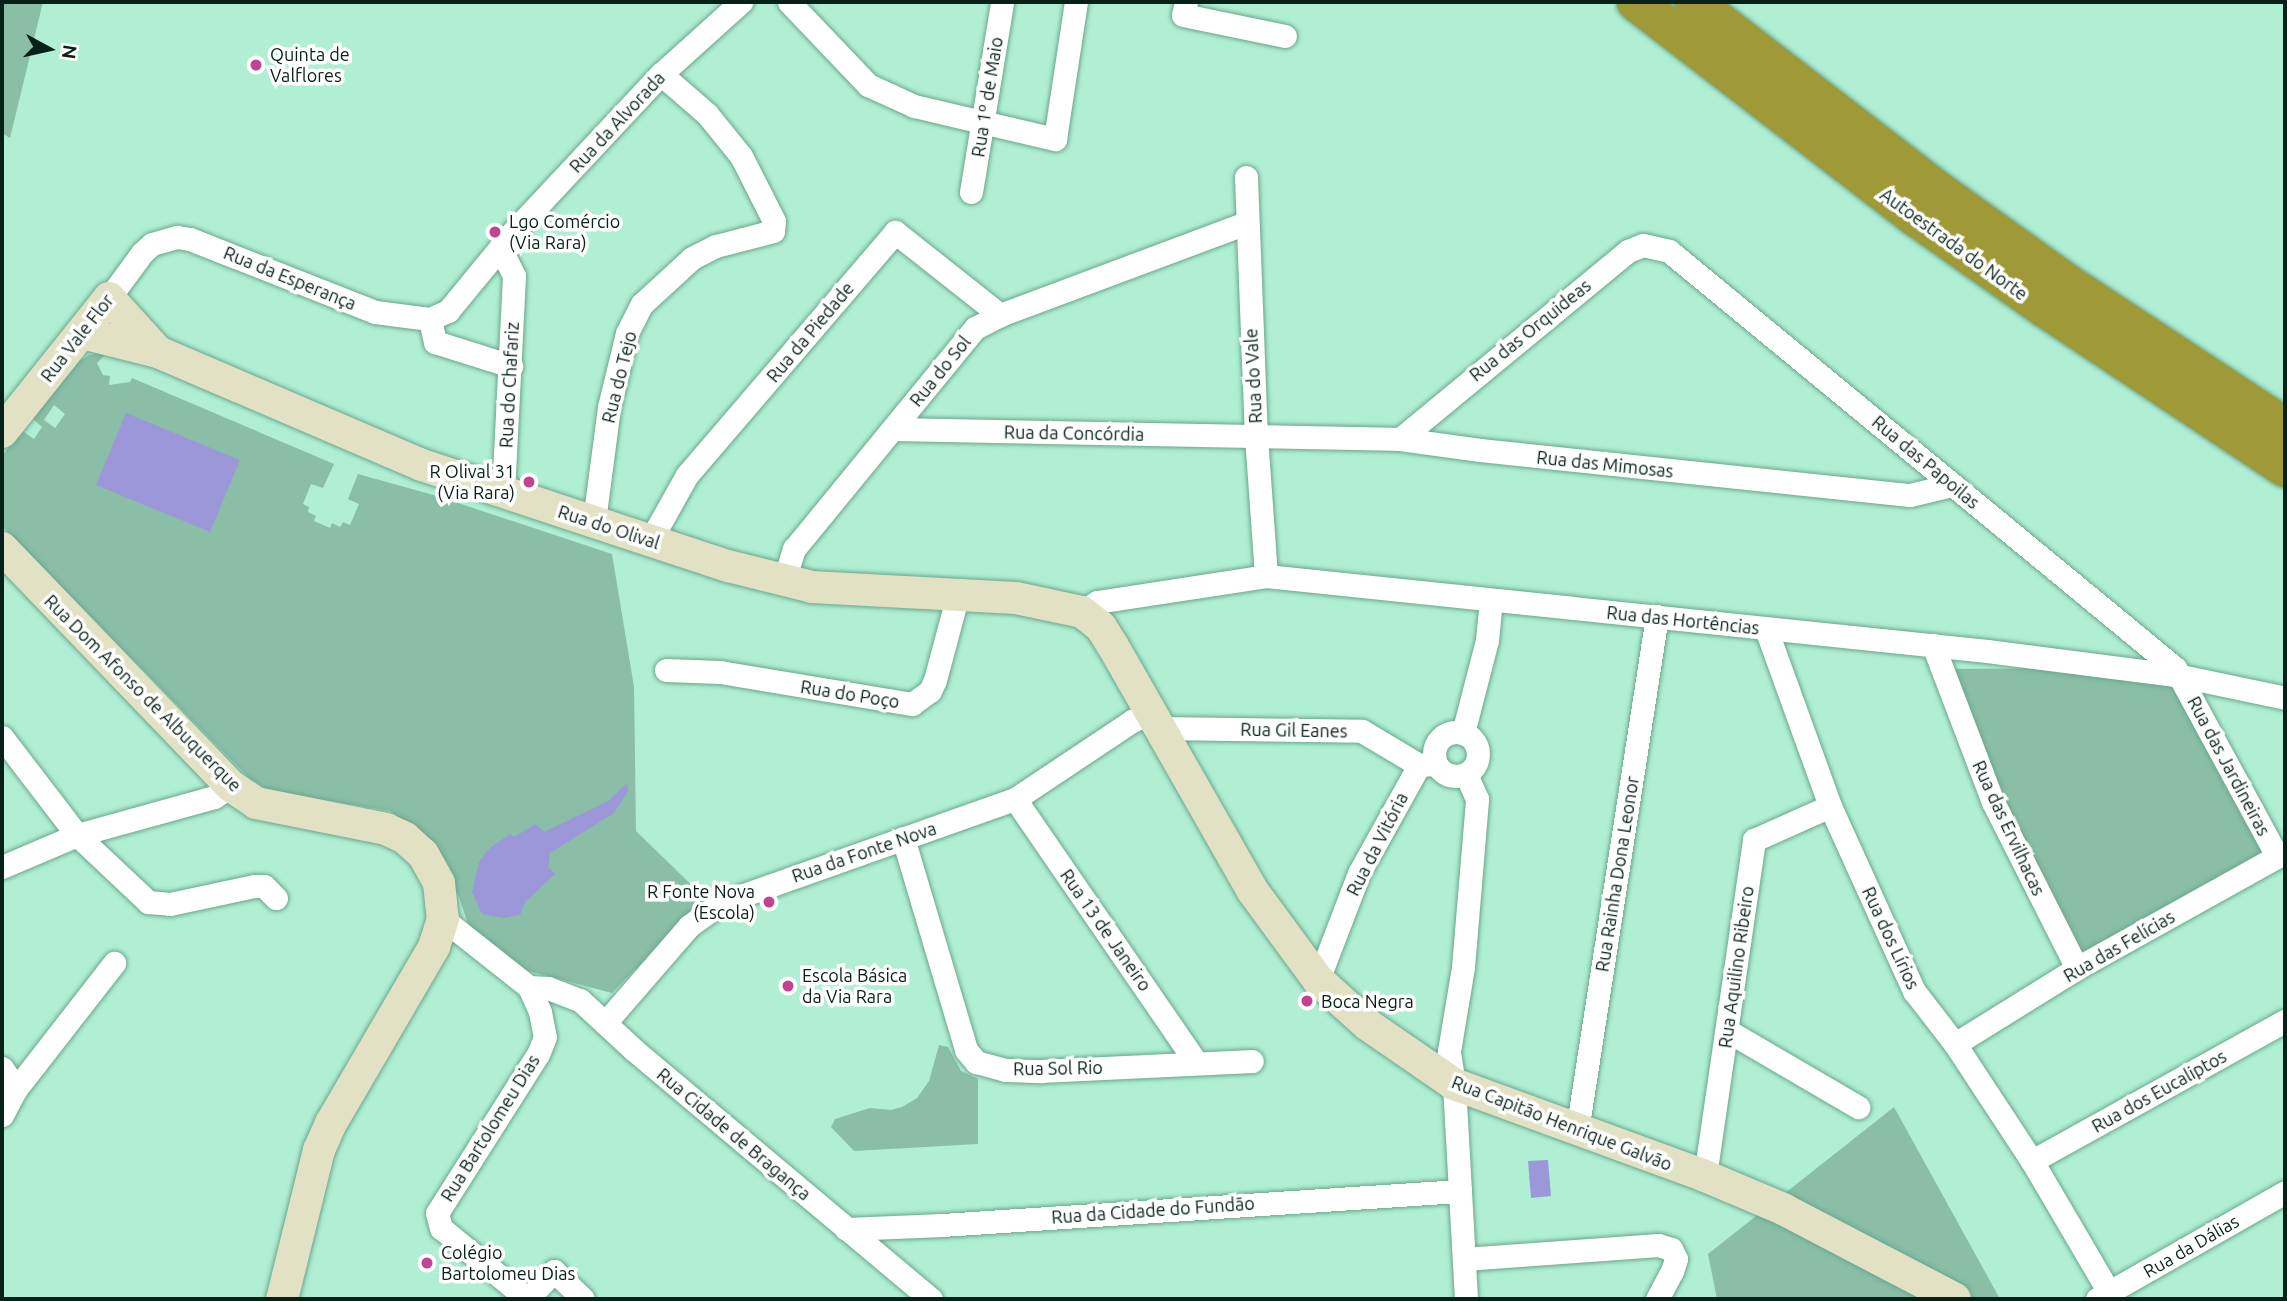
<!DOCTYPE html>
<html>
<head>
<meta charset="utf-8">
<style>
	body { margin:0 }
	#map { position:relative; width:2287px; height:1301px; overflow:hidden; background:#b0efd4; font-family:Ubuntu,sans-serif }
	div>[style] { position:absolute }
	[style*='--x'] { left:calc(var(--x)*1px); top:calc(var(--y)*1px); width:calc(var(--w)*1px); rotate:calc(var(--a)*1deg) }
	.green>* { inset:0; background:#8abea7 }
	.water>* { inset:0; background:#9b97d9 }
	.roads { filter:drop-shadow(0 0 2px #6aa68d) drop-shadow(0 0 2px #6aa68d) }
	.street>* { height:23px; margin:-11.5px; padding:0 11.5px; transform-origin:11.5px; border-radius:11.5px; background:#fff }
	.street>.ring { margin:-11.5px; padding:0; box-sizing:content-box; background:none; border:23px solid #fff; border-radius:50% }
	.secondary>* { height:32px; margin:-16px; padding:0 16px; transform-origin:16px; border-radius:16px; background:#e2e1c3 }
	.highway>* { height:38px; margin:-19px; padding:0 19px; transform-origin:19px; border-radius:19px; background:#9f9a37 }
	.dots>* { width:19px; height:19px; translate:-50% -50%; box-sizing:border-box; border:4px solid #fff; border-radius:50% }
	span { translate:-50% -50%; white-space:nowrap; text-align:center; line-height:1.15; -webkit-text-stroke:7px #fff; paint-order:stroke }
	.poi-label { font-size:18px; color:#082118 }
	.left { translate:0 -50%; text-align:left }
	.right { translate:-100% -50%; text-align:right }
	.street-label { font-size:18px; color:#082118 }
	.frame { position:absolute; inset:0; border:4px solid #082118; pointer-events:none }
	.north { position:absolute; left:14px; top:14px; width:70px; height:70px; -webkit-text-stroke:5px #fff; paint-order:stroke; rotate:98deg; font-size:19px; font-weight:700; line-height:28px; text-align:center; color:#082118 }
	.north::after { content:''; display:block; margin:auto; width:24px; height:32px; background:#082118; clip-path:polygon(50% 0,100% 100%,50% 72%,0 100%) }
</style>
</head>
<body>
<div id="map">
	<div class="green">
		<i style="clip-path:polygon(2px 2px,43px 2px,10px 138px,2px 133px)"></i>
		<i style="clip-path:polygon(evenodd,108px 352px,97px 363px,103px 375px,110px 376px,109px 385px,130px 382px,132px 378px,334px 464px,323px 488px,311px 484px,303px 504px,309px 507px,308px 512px,316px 516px,314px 521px,330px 528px,332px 523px,340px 527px,343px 522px,350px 525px,359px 504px,348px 499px,358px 474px,437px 496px,612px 554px,634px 687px,636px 831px,705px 898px,612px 993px,521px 969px,470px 930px,459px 897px,420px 832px,390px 811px,270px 791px,249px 778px,2px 526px,2px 456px,21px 430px,34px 439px,42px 427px,33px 419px,75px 364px,89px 355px,108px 352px,54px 405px,65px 414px,55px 428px,44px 420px,54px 405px)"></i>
		<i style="clip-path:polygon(2175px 668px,2266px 859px,2077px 968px,1942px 669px)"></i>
		<i style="clip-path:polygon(939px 1045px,948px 1047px,961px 1071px,978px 1079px,978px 1144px,854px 1151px,831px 1127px,835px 1119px,870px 1108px,891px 1110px,902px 1107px,917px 1098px,929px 1081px)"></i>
		<i style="clip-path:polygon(1894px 1107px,2000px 1299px,1717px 1299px,1708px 1254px)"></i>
	</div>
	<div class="water">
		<i style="clip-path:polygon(126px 413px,240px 460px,210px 532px,96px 485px)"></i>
		<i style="clip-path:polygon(627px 783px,628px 791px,614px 813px,550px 853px,548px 867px,555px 874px,525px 902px,520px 915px,503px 918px,482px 914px,472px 892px,479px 862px,490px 848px,510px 834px,514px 837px,536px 824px,544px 832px,608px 801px)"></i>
		<i style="clip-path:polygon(1548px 1160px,1551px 1196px,1531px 1198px,1528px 1161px)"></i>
	</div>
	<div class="roads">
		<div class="street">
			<i style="--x:789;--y:2;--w:115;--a:46.4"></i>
			<i style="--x:868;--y:85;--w:51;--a:24.5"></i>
			<i style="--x:914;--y:106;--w:145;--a:13.2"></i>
			<i style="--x:1055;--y:139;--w:139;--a:-81.3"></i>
			<i style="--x:1186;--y:2;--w:13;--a:103"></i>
			<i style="--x:1183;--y:15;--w:104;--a:11.6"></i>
			<i style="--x:1246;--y:177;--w:259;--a:87.8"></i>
			<i style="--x:1256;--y:436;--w:140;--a:85.9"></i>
			<i style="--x:971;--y:192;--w:193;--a:-80.7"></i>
			<i style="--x:500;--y:248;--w:31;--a:63"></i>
			<i style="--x:514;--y:276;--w:218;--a:92.9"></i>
			<i style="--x:109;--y:298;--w:56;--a:-53.7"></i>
			<i style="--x:142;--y:253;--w:13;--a:-42"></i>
			<i style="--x:152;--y:244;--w:26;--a:-16"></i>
			<i style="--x:177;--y:237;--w:13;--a:9"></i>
			<i style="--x:190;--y:239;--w:199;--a:21.5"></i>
			<i style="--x:375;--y:312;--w:55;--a:7.3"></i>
			<i style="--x:430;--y:319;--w:20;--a:-24"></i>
			<i style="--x:448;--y:311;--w:101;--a:-50.6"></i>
			<i style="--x:512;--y:233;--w:218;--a:-46.9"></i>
			<i style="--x:661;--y:74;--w:108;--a:-42"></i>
			<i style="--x:430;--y:319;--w:24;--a:78"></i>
			<i style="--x:435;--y:342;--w:80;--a:17.5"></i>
			<i style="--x:893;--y:429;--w:507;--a:1.13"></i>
			<i style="--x:1400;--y:439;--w:81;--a:7.8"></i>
			<i style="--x:1480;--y:450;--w:432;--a:6"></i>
			<i style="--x:1910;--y:495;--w:43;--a:-13.4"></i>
			<i style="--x:1400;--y:439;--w:296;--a:-39.5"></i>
			<i style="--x:1628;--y:251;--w:16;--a:-22"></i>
			<i style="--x:1643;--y:245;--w:27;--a:13"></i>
			<i style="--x:1669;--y:251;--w:656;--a:39.49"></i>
			<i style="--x:2175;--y:668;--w:214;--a:61.5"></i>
			<i style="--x:594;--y:521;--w:115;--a:-82.5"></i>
			<i style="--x:609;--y:407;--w:76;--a:-76.3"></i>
			<i style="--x:627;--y:333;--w:33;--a:-63"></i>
			<i style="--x:642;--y:304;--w:68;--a:-42.6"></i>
			<i style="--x:692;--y:258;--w:27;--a:-27"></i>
			<i style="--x:716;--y:246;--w:59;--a:-14.7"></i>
			<i style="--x:773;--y:231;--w:10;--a:-84"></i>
			<i style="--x:774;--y:221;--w:73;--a:-116.9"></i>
			<i style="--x:741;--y:156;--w:54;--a:-129"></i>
			<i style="--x:707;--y:114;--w:61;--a:-139"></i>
			<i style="--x:650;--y:541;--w:76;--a:-60.7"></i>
			<i style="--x:687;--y:475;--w:320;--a:-49.4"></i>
			<i style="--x:895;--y:232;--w:134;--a:38.3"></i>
			<i style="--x:784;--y:581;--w:34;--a:-73"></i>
			<i style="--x:794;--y:549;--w:286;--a:-50.7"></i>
			<i style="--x:975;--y:328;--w:28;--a:-27"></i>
			<i style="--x:1000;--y:315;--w:263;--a:-20.5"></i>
			<i style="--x:1082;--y:612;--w:18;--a:-34"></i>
			<i style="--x:1097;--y:602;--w:171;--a:-8.7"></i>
			<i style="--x:1266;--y:576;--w:725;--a:5.94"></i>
			<i style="--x:1987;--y:651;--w:196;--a:7.3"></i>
			<i style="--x:2181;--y:676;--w:106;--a:11.9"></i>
			<i style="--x:1766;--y:629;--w:188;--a:70.1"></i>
			<i style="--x:1830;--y:806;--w:203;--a:65.6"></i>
			<i style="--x:1914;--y:991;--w:67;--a:52.3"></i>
			<i style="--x:1955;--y:1044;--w:140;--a:56.7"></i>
			<i style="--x:2032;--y:1161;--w:152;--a:59.6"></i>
			<i style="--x:1933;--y:645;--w:168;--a:69.1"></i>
			<i style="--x:1993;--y:802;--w:186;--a:63.2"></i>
			<i style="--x:666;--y:670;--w:54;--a:2.1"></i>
			<i style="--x:720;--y:672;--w:195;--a:9.5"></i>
			<i style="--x:912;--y:704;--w:22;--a:-36"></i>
			<i style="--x:930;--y:691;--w:12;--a:-66"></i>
			<i style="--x:935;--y:680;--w:89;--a:-75"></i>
			<i style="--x:1159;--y:728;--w:203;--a:0.8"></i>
			<i style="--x:1362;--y:731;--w:66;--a:30.8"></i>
			<i class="ring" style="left:1434px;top:732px;width:21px;height:21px"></i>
			<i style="--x:1463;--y:733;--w:96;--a:-75.5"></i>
			<i style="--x:1487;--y:640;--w:40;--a:-84.3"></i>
			<i style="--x:2;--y:737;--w:123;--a:52.6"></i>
			<i style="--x:77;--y:835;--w:98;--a:43.3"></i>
			<i style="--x:148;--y:902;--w:22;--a:5"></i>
			<i style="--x:170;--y:904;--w:86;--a:-12.1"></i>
			<i style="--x:254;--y:886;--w:10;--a:0"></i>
			<i style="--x:264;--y:886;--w:17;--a:45"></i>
			<i style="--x:1015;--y:799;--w:319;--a:55.5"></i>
			<i style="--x:903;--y:838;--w:221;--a:73.4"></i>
			<i style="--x:966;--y:1050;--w:16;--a:50"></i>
			<i style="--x:976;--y:1062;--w:31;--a:15"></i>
			<i style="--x:1006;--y:1070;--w:35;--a:2"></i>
			<i style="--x:1041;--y:1071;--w:211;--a:-2.7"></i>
			<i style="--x:2;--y:867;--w:82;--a:-23.1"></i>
			<i style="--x:77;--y:835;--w:142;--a:-15.5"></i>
			<i style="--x:214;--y:797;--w:20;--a:-33"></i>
			<i style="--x:443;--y:919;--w:110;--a:38.3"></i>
			<i style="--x:529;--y:987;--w:27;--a:66"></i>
			<i style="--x:540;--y:1012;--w:25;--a:79"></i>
			<i style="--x:545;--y:1037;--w:18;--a:112"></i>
			<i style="--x:538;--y:1054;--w:188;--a:122.4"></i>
			<i style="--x:437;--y:1213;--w:16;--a:75"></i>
			<i style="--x:441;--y:1228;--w:112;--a:39.5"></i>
			<i style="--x:1318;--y:980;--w:115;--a:-69"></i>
			<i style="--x:1359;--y:873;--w:124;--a:-60.9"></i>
			<i style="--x:1419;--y:765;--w:17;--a:-3"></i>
			<i style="--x:529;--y:987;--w:19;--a:3"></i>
			<i style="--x:548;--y:988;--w:34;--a:21"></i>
			<i style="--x:580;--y:1000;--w:74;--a:42.8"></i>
			<i style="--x:634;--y:1050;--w:388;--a:40"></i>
			<i style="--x:605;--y:1023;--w:128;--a:-49.1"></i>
			<i style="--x:689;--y:926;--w:39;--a:-36"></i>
			<i style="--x:721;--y:903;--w:312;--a:-19.5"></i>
			<i style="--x:1015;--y:799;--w:141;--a:-33.7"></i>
			<i style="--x:1132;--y:721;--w:19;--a:-25"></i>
			<i style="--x:1728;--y:1031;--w:151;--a:30.3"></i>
			<i style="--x:1955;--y:1044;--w:144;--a:-31.9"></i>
			<i style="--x:2077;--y:968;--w:238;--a:-29.1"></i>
			<i style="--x:2;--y:1068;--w:25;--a:56"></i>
			<i style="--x:2;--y:1115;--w:30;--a:-62"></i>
			<i style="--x:16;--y:1089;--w:160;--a:-52.1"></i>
			<i style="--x:1577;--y:1131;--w:521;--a:-81.17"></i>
			<i style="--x:2032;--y:1161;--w:289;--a:-29"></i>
			<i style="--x:1705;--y:1176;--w:340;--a:-81.7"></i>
			<i style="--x:1754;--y:840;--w:83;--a:-24.1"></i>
			<i style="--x:846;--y:1229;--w:96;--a:-2.4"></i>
			<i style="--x:942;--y:1225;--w:519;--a:-3.76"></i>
			<i style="--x:1464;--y:1259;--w:195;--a:-4.1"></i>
			<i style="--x:1658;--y:1245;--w:14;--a:17"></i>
			<i style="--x:1671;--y:1249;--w:11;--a:63"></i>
			<i style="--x:1676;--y:1259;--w:13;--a:108"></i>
			<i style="--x:1672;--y:1271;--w:32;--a:118"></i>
			<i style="--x:527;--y:1299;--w:39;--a:-46"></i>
			<i style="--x:554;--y:1271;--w:40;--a:44"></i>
			<i style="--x:1466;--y:1299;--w:215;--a:-93.2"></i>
			<i style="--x:1454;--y:1084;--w:33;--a:-99"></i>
			<i style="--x:1449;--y:1051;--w:85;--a:-80.5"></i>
			<i style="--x:1463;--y:967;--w:169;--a:-85.2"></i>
			<i style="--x:1477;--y:799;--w:27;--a:-114"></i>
			<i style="--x:2097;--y:1299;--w:216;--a:-29.6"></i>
		</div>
		<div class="secondary">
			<i style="--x:82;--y:333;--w:78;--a:14"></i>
			<i style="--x:158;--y:352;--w:287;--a:23.2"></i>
			<i style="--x:422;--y:465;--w:322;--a:18.3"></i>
			<i style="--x:728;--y:566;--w:87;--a:14"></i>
			<i style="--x:812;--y:587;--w:204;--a:3.1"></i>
			<i style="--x:1016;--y:598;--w:67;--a:12"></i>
			<i style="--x:1082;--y:612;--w:24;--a:38"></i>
			<i style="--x:1101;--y:627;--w:22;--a:58"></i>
			<i style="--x:1113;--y:646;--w:281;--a:60.3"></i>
			<i style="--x:1252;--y:890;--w:112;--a:53.7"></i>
			<i style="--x:1318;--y:980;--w:67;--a:42"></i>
			<i style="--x:1368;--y:1025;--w:104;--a:34.5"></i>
			<i style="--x:1454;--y:1084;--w:267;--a:20.1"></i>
			<i style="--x:1705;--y:1176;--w:85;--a:22.9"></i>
			<i style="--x:1783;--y:1209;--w:194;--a:27.6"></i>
			<i style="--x:2;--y:432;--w:171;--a:-51.4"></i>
			<i style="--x:109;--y:298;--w:73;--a:47.8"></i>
			<i style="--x:2;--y:548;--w:330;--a:46.1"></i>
			<i style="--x:231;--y:786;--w:30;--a:34"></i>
			<i style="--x:256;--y:803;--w:133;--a:11.3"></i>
			<i style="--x:386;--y:829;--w:21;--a:25"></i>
			<i style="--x:405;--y:838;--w:24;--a:42"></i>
			<i style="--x:423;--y:854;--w:33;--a:61"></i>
			<i style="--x:439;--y:883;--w:36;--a:84"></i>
			<i style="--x:443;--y:919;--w:29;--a:108"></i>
			<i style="--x:434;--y:947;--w:204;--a:120.3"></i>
			<i style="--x:331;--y:1123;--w:30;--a:114"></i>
			<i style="--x:319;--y:1150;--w:154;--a:103.9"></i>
		</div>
		<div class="highway">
			<i style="--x:1636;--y:2;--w:351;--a:37.6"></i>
			<i style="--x:1914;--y:216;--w:158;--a:35.2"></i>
			<i style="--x:2043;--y:307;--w:291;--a:33.6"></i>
			<i style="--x:1694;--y:2;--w:306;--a:37.7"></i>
			<i style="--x:1936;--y:189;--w:161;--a:35.7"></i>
			<i style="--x:2067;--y:283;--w:261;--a:33.4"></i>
		</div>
	</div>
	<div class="dots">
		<i style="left:256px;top:65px;background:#c14391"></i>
		<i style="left:495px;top:232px;background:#c14391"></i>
		<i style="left:529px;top:482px;background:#c14391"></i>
		<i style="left:769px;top:902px;background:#c14391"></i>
		<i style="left:788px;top:986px;background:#c14391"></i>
		<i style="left:1307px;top:1001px;background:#c14391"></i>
		<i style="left:427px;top:1263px;background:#c14391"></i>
	</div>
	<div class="poi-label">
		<span class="left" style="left:270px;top:65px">Quinta de<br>Valflores</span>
		<span class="left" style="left:509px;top:232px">Lgo Comércio<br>(Via Rara)</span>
		<span class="right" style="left:515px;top:482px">R Olival 31<br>(Via Rara)</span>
		<span class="right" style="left:755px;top:902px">R Fonte Nova<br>(Escola)</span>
		<span class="left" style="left:802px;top:986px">Escola Básica<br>da Via Rara</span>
		<span class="left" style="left:1321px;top:1001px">Boca Negra</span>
		<span class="left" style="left:441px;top:1263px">Colégio<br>Bartolomeu Dias</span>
	</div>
	<div class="street-label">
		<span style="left:987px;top:97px;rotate:-81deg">Rua 1º de Maio</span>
		<span style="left:617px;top:122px;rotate:-47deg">Rua da Alvorada</span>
		<span style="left:1954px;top:244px;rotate:36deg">Autoestrada do Norte</span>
		<span style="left:290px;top:278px;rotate:22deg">Rua da Esperança</span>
		<span style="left:1530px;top:330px;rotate:-39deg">Rua das Orquideas</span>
		<span style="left:810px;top:332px;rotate:-50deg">Rua da Piedade</span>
		<span style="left:77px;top:338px;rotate:-52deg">Rua Vale Flor</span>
		<span style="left:940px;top:371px;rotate:-51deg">Rua do Sol</span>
		<span style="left:1253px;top:376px;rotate:-93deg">Rua do Vale</span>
		<span style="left:619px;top:377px;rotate:-76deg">Rua do Tejo</span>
		<span style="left:509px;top:385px;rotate:-87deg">Rua do Chafariz</span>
		<span style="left:1074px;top:433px;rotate:1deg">Rua da Concórdia</span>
		<span style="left:1926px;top:462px;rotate:40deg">Rua das Papoilas</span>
		<span style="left:1605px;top:464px;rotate:6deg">Rua das Mimosas</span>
		<span style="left:609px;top:527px;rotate:18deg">Rua do Olival</span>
		<span style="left:1683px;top:620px;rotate:6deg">Rua das Hortências</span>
		<span style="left:143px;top:693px;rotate:45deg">Rua Dom Afonso de Albuquerque</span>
		<span style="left:850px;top:694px;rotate:9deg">Rua do Poço</span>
		<span style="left:1294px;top:730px;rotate:1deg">Rua Gil Eanes</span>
		<span style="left:2229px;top:766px;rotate:62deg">Rua das Jardineiras</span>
		<span style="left:2009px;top:828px;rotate:65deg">Rua das Ervilhacas</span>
		<span style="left:1377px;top:844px;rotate:-63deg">Rua da Vitória</span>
		<span style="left:864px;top:852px;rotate:-19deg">Rua da Fonte Nova</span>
		<span style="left:1617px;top:874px;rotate:-81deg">Rua Rainha Dona Leonor</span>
		<span style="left:1106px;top:930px;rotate:55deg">Rua 13 de Janeiro</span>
		<span style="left:1891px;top:938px;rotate:65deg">Rua dos Lírios</span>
		<span style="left:2119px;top:946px;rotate:-30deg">Rua das Felícias</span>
		<span style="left:1736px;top:967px;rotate:-82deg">Rua Aquilino Ribeiro</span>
		<span style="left:1058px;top:1068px;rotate:-1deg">Rua Sol Rio</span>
		<span style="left:2159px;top:1091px;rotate:-29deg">Rua dos Eucaliptos</span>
		<span style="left:1562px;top:1123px;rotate:21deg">Rua Capitão Henrique Galvão</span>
		<span style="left:490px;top:1128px;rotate:-58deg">Rua Bartolomeu Dias</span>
		<span style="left:734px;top:1134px;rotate:40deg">Rua Cidade de Bragança</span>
		<span style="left:1153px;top:1210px;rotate:-4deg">Rua da Cidade do Fundão</span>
		<span style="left:2191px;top:1246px;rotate:-30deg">Rua da Dálias</span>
	</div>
	<div class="frame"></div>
	<div class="north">N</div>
</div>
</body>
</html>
